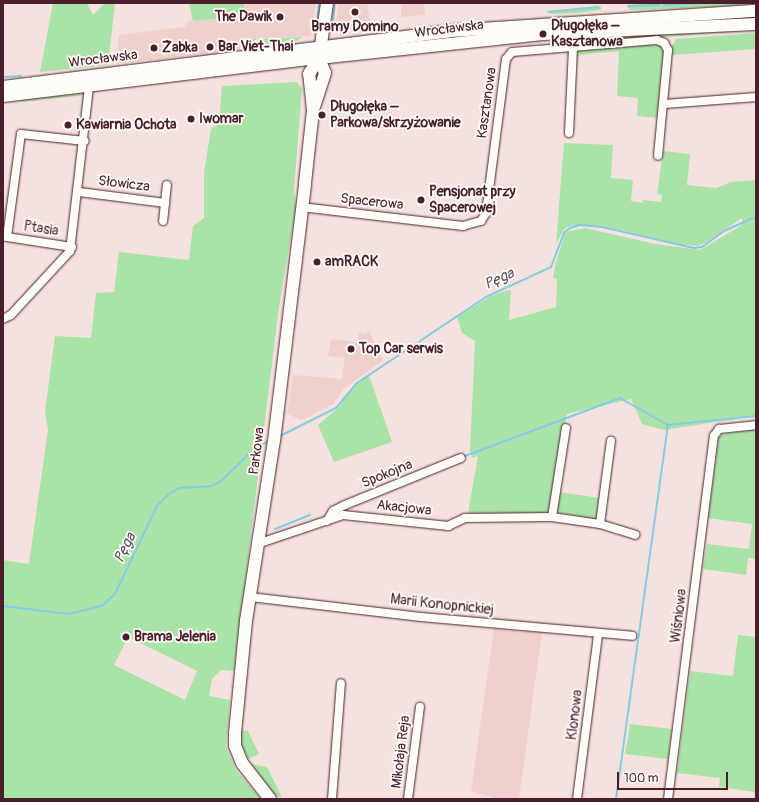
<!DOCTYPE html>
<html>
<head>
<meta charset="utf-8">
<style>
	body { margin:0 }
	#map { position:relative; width:759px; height:802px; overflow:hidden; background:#f5e2de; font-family:Pangolin,sans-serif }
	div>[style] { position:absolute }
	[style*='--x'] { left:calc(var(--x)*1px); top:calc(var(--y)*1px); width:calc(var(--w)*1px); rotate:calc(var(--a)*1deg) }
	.built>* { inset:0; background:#efd0cc }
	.green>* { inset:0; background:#aae3a8 }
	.stream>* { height:2px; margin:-1px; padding:0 1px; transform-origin:1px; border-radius:1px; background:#84cbe5 }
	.roads { filter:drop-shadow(0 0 1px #4a1f2b) drop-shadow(0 0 1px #4a1f2b) }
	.street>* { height:8px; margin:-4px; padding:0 4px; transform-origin:4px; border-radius:4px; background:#fdfcf7 }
	.secondary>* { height:12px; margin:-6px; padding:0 6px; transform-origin:6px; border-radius:6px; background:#fdfcf7 }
	.dots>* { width:11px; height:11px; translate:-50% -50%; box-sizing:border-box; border:2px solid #fdfcf7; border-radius:50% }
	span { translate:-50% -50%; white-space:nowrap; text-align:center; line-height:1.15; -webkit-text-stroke:3.5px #fdfcf7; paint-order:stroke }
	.poi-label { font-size:14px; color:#4a1f2b; font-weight:700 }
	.right { translate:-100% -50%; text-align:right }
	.left { translate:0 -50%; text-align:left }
	.street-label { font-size:14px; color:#4a1f2b }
	.water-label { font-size:15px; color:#5b5363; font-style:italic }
	.frame { position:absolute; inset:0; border:4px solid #4a1f2b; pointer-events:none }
	.scale { position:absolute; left:617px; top:772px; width:111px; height:18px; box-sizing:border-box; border:2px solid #4a1f2b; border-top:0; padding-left:5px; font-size:12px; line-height:14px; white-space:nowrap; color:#4a1f2b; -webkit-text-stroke:3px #fdfcf7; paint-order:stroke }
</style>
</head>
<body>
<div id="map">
	<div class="built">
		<i style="clip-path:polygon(244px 3px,316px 3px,311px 36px,244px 39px,239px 50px,116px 64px,119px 35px,184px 27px,188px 21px,244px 16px)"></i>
		<i style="clip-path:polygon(338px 3px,367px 3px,371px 28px,335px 31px)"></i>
		<i style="clip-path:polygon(401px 3px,424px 3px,425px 15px,401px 17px)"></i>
		<i style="clip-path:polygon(369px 331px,383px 360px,344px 389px,333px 404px,302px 420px,287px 414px,293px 375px,342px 379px,345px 358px,328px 356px,331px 339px,358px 342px,359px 333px,365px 334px)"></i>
		<i style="clip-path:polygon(494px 628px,505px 631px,542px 632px,519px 799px,499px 799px,471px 791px)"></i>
	</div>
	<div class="green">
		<i style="clip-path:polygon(53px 3px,87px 3px,93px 15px,105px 3px,115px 3px,108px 65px,40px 72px)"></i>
		<i style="clip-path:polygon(189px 3px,244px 3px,244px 16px,193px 21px)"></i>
		<i style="clip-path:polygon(649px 3px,756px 3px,756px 5px,658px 9px,630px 10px,628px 8px,628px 5px)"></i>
		<i style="clip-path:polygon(601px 6px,601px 10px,576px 13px,553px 14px,545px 11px)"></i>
		<i style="clip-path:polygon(756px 30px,755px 30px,551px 46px,551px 41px,566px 39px)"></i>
		<i style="clip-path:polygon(756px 33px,756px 49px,672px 55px,671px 48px,676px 39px)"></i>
		<i style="clip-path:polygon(303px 37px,292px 43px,253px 48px,252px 39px)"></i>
		<i style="clip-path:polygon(656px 43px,665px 47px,659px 118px,637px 116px,638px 98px,617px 96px,619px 51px,580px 55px,576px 59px,578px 51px)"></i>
		<i style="clip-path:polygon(evenodd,296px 82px,302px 88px,294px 190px,296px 208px,279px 307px,234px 671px,221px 670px,212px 679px,209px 696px,230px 700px,226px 746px,236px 770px,261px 799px,3px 799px,3px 560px,29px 564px,48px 430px,45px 411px,55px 336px,91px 338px,96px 293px,114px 292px,119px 252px,189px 260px,193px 226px,204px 218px,204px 172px,211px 129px,219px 123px,222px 86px,296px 82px,128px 637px,197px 671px,185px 700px,114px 665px,128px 637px)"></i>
		<i style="clip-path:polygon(83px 92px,86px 95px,20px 102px,21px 100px)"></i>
		<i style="clip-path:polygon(564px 143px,613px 145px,611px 178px,633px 180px,631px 201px,643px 203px,643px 200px,661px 202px,662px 195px,657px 194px,663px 151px,690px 154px,687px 185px,716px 188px,731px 182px,756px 180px,756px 416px,664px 430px,642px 424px,631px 399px,567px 414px,550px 510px,544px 515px,468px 513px,478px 456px,472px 458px,470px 451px,475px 341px,462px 333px,457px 317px,491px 296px,508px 290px,511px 291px,509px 320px,556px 307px,557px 279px,553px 278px,555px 265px,565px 234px,569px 231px,585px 228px,655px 244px,700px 250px,742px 225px,742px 218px,705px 243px,697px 246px,678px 244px,603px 226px,574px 225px,565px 228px,556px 244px)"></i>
		<i style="clip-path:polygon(369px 375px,392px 442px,334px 462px,318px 425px,340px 406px,348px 392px)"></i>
		<i style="clip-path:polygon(756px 429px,756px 559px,748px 558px,746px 575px,703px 569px,707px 544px,749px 549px,752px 524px,708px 518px,719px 435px)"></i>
		<i style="clip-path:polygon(558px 492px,600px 498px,598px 520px,560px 513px,556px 510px)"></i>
		<i style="clip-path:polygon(738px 635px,756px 637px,756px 792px,719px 787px,720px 778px,677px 773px,690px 671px,733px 676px)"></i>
		<i style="clip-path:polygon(630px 724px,672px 729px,668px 759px,625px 754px)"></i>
		<i style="clip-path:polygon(241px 730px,248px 731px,259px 754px,248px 759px,241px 744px)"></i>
		<i style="clip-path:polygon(250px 764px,267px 767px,282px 797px,275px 796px)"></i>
	</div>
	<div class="stream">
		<i style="--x:664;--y:5;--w:45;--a:-2.5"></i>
		<i style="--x:628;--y:6;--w:31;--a:-2"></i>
		<i style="--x:549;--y:12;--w:49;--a:-5.8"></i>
		<i style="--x:333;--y:21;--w:18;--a:-84"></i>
		<i style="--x:316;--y:32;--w:29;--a:-84"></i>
		<i style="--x:5;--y:77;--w:16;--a:-4"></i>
		<i style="--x:278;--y:437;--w:65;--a:-26.6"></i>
		<i style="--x:336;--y:408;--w:33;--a:-50"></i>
		<i style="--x:357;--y:383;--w:155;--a:-33.7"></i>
		<i style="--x:486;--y:297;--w:72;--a:-24.8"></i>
		<i style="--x:551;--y:267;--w:36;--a:-69"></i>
		<i style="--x:564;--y:233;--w:8;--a:-40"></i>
		<i style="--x:570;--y:228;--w:9;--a:-18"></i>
		<i style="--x:579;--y:225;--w:23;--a:5"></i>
		<i style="--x:602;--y:227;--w:94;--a:12.9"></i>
		<i style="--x:694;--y:248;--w:8;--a:-7"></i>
		<i style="--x:702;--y:247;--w:27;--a:-36"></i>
		<i style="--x:724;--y:231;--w:35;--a:-24"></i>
		<i style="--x:260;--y:447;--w:13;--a:-39"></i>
		<i style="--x:465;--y:456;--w:165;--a:-20.5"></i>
		<i style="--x:620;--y:398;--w:55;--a:29.4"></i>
		<i style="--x:668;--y:425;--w:88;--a:-5.8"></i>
		<i style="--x:275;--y:529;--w:38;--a:-22"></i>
		<i style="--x:3;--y:606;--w:66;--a:6.9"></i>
		<i style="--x:69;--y:614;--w:34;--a:-14"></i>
		<i style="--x:102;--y:606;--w:18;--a:-43"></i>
		<i style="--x:115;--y:594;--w:98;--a:-64.5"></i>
		<i style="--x:157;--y:506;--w:17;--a:-45"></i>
		<i style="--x:169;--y:494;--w:12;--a:-31"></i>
		<i style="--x:179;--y:488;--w:33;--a:-3"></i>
		<i style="--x:212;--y:486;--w:9;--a:-27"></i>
		<i style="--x:220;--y:482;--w:42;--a:-44"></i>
		<i style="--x:616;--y:799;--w:378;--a:-82.1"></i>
	</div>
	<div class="roads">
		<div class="street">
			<i style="--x:665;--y:104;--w:91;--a:-4.4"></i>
			<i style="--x:569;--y:133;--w:86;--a:-87.3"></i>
			<i style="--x:79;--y:192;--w:87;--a:7.3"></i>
			<i style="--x:165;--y:203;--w:18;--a:96"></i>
			<i style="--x:165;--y:203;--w:18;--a:-84"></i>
			<i style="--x:301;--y:207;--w:163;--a:6.7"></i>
			<i style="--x:463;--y:226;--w:19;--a:-16"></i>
			<i style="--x:481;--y:221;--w:9;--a:-58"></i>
			<i style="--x:486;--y:213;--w:155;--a:-82.6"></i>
			<i style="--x:506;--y:59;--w:9;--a:-49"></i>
			<i style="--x:512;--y:52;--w:145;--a:-4.7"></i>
			<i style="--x:657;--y:40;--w:8;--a:23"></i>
			<i style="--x:664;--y:43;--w:8;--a:60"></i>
			<i style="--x:668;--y:50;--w:106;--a:95.4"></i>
			<i style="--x:72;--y:247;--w:66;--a:-171.3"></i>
			<i style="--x:7;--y:237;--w:104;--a:-82.3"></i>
			<i style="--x:21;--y:134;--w:64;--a:6.2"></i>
			<i style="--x:3;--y:319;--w:9;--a:-27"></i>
			<i style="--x:11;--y:315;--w:87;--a:-47.3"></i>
			<i style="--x:70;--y:251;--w:166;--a:-83.4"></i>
			<i style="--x:552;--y:517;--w:49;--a:8.3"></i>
			<i style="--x:600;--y:524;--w:84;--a:-82.5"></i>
			<i style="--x:327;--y:521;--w:12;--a:-59"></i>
			<i style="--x:333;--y:511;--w:13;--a:-27"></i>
			<i style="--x:345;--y:505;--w:125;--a:-22.1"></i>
			<i style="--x:600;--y:524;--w:37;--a:17"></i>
			<i style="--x:257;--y:544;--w:91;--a:-18.6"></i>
			<i style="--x:343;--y:515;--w:106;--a:6"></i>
			<i style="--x:448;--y:526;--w:19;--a:-25"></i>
			<i style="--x:465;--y:518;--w:87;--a:-0.7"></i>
			<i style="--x:552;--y:517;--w:90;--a:-81.1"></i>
			<i style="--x:250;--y:597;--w:172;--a:6.7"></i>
			<i style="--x:421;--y:617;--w:212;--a:5.1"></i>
			<i style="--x:332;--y:799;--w:116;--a:-85.6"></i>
			<i style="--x:408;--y:799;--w:93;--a:-82.6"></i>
			<i style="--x:577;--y:799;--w:166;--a:-82.7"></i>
			<i style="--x:668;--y:799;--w:366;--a:-82.8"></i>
			<i style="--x:714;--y:436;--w:9;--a:-54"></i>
			<i style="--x:719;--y:429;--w:37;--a:-6"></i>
		</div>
		<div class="secondary">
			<i style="--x:3;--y:87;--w:451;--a:-7.1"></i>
			<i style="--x:451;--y:31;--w:306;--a:-3.8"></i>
			<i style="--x:3;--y:96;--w:318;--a:-6.9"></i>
			<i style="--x:319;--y:58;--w:225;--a:-6.1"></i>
			<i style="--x:543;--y:34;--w:213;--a:-2.7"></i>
			<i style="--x:314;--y:107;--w:36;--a:-72"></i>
			<i style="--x:325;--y:73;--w:16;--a:-112"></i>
			<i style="--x:270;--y:799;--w:46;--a:-127.9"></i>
			<i style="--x:242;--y:763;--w:18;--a:-112"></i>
			<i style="--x:235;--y:746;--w:13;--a:-90"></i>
			<i style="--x:235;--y:733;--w:113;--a:-84.4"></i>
			<i style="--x:246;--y:621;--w:182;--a:-81.2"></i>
			<i style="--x:274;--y:441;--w:260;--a:-83.1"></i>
			<i style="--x:305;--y:183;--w:73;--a:-83.7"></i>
			<i style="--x:313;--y:110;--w:36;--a:-96"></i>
			<i style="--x:309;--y:74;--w:19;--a:-58"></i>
			<i style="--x:319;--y:58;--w:56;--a:-81.7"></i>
		</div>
	</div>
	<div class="dots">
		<i style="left:355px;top:12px;background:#4a1f2b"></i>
		<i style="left:280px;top:17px;background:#4a1f2b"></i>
		<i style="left:543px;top:34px;background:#4a1f2b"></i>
		<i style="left:210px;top:47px;background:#4a1f2b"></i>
		<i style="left:154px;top:48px;background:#4a1f2b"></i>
		<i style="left:322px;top:115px;background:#4a1f2b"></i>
		<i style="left:191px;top:119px;background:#4a1f2b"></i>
		<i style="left:68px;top:125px;background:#4a1f2b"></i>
		<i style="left:421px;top:200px;background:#4a1f2b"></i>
		<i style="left:317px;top:262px;background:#4a1f2b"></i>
		<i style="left:351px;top:349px;background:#4a1f2b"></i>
		<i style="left:126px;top:637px;background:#4a1f2b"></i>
	</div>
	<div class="poi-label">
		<span class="right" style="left:272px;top:17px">The Dawik</span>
		<span class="left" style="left:551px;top:34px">Długołęka –<br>Kasztanowa</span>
		<span style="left:355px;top:27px">Bramy Domino</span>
		<span class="left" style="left:218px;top:47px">Bar Viet-Thai</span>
		<span class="left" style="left:162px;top:48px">Żabka</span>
		<span class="left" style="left:330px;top:115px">Długołęka –<br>Parkowa/skrzyżowanie</span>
		<span class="left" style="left:199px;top:119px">Iwomar</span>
		<span class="left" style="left:76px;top:125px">Kawiarnia Ochota</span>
		<span class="left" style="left:429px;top:200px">Pensjonat przy<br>Spacerowej</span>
		<span class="left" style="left:325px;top:262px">amRACK</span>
		<span class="left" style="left:359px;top:349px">Top Car serwis</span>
		<span class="left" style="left:134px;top:637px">Brama Jelenia</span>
	</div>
	<div class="street-label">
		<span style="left:449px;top:29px;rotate:-7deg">Wrocławska</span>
		<span style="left:103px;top:59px;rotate:-7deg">Wrocławska</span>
		<span style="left:487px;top:103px;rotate:-82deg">Kasztanowa</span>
		<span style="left:124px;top:184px;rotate:7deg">Słowicza</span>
		<span style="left:372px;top:202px;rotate:6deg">Spacerowa</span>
		<span style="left:41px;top:229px;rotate:9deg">Ptasia</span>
		<span style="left:257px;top:451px;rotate:-83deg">Parkowa</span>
		<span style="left:387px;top:474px;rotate:-22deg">Spokojna</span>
		<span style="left:404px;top:508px;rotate:6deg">Akacjowa</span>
		<span style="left:442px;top:605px;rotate:6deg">Marii Konopnickiej</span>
		<span style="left:679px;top:616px;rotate:-83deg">Wiśniowa</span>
		<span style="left:575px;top:715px;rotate:-83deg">Klonowa</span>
		<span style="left:401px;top:752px;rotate:-83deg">Mikołaja Reja</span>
	</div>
	<div class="water-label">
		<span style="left:499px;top:279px;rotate:-25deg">Pęga</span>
		<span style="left:125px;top:548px;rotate:-64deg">Pęga</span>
	</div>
	<div class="frame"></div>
	<div class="scale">100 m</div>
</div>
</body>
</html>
